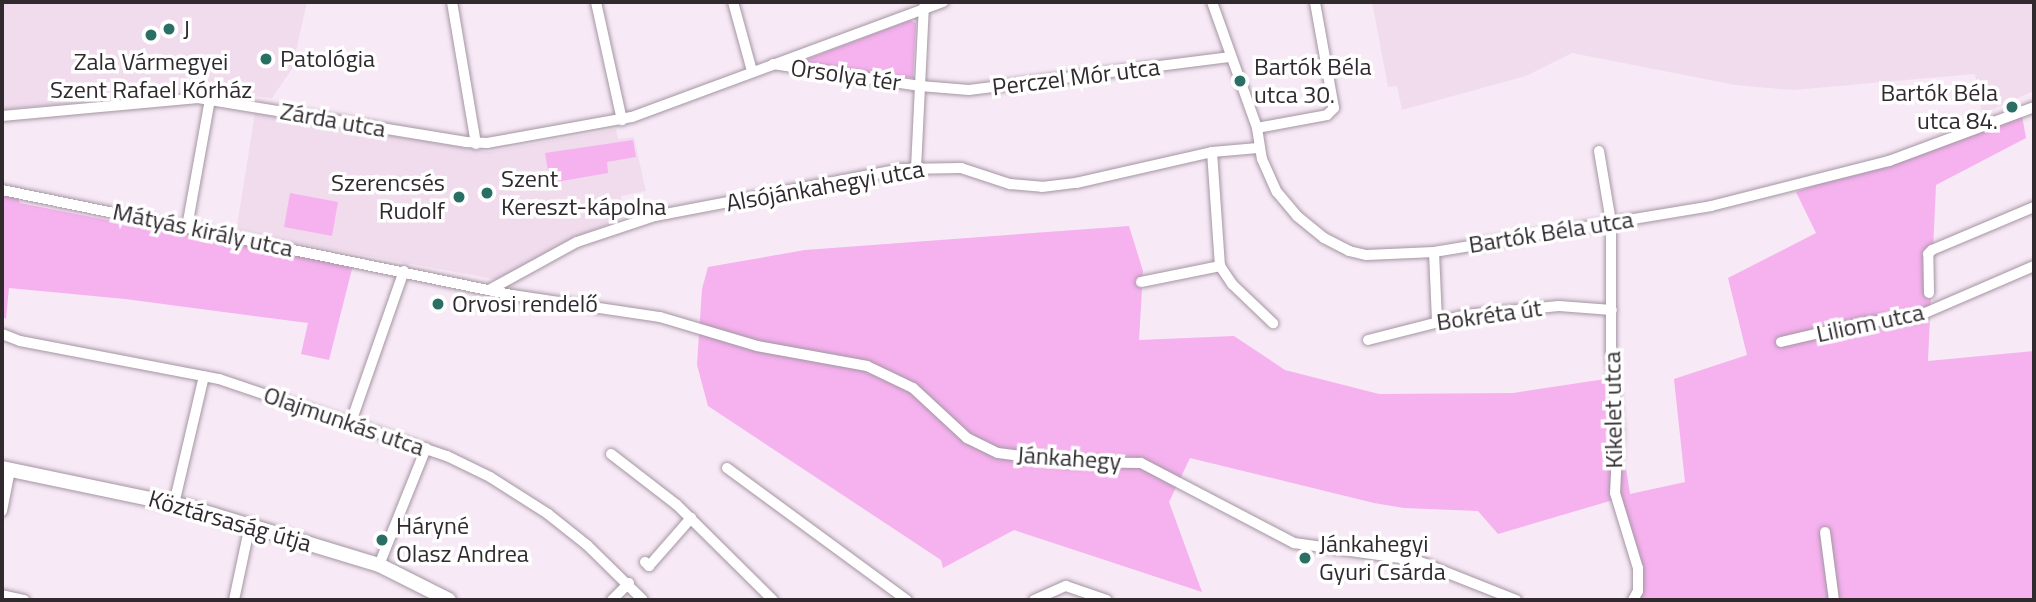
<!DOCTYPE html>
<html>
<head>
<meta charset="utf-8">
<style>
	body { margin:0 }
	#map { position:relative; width:2036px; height:602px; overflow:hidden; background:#f8e9f6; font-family:"Titillium Web",sans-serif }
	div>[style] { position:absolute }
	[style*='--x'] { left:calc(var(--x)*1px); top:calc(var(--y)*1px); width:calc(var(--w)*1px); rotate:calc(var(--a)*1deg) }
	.built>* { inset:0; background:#f1dcee }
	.green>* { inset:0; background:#f6b1ef }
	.roads { filter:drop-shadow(0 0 2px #a396a2) drop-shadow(0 0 2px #a396a2) }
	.street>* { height:10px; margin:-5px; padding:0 5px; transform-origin:5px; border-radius:5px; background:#fff }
	.secondary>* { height:14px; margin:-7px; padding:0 7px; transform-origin:7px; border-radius:7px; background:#fff }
	.dots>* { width:19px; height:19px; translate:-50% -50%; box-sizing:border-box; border:4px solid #fff; border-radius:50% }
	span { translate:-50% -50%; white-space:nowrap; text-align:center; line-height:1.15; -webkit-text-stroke:7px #fff; paint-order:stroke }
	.poi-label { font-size:24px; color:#302a2f }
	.left { translate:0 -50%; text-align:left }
	.right { translate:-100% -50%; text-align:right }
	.street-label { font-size:24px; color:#302a2f }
	.frame { position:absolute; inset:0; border:4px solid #302a2f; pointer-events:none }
</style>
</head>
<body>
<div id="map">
	<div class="built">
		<i style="clip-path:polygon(2px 2px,307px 2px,292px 69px,272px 98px,211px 92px,2px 109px)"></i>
		<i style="clip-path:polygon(1372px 2px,2034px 2px,2034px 91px,1982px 114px,1975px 74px,1793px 90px,1735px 85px,1572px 53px,1526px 76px,1402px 110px,1397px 86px,1388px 87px)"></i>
		<i style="clip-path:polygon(255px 113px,489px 152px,616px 129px,618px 139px,634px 137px,646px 191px,621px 196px,622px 218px,565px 242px,499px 280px,236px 232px)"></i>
	</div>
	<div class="green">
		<i style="clip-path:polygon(910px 20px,916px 23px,913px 78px,800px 66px,802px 61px)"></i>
		<i style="clip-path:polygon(2021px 110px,2026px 138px,1936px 185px,1928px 361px,2034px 351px,2034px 600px,1635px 600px,1636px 570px,1620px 498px,1498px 534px,1478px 511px,1404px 508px,1374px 503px,1190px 458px,1169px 502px,1202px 592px,1014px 530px,943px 568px,941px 560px,708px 406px,697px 365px,702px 289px,708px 267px,805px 250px,1129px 226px,1143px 271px,1139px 340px,1234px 336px,1285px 370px,1379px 394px,1513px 393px,1612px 378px,1630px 494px,1685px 482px,1674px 379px,1747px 355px,1728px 278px,1816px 233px,1796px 192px)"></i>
		<i style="clip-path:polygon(633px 140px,636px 157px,607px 162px,608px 173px,550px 183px,545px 153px)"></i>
		<i style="clip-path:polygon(2px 192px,16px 195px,20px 203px,178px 234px,172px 225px,353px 265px,329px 360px,301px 354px,308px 323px,125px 299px,9px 288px,6px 319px,2px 316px)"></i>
		<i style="clip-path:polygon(290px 193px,338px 202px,332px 236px,284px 227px)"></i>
	</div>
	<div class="roads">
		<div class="street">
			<i style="--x:452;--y:2;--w:144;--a:80.4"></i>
			<i style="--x:596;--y:2;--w:121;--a:77.6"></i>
			<i style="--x:733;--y:2;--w:72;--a:74.6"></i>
			<i style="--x:1212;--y:2;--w:134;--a:70.3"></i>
			<i style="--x:1257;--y:128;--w:31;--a:81"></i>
			<i style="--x:1262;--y:159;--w:36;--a:66"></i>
			<i style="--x:1277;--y:192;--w:31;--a:50"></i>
			<i style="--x:1297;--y:216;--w:35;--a:39"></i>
			<i style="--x:1324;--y:238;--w:28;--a:27"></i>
			<i style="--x:1349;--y:251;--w:18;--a:13"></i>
			<i style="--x:1367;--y:255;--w:67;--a:-2.6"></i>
			<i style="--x:1434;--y:252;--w:281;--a:-9.4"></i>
			<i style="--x:1711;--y:206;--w:184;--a:-14.2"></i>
			<i style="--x:1889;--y:161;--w:155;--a:-20.4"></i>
			<i style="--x:773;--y:64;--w:149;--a:8.5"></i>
			<i style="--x:920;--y:86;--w:49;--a:4.7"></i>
			<i style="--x:969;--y:90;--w:264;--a:-7.2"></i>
			<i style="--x:2;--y:116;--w:197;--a:-5.2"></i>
			<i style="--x:198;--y:98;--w:272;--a:9.3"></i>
			<i style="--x:466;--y:142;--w:21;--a:3"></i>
			<i style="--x:487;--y:143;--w:147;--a:-10.2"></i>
			<i style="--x:632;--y:117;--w:332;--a:-20.3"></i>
			<i style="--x:1257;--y:128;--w:71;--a:-10.5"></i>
			<i style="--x:1327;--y:115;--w:10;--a:-45"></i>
			<i style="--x:1334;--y:108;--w:108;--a:-100.2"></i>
			<i style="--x:1599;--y:151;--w:72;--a:80.4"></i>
			<i style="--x:1611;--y:222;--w:130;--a:90"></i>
			<i style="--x:1611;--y:352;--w:80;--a:85"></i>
			<i style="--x:1618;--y:432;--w:61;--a:92.8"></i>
			<i style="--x:1615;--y:493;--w:78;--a:73"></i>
			<i style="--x:1638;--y:568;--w:23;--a:90"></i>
			<i style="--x:1638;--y:591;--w:10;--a:119"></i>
			<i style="--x:1212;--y:152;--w:114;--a:86"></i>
			<i style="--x:916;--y:168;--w:161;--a:-87.2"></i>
			<i style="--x:2;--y:190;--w:521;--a:11.63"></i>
			<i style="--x:512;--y:295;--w:150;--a:8.5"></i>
			<i style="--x:660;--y:317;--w:101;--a:16.6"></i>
			<i style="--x:757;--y:346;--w:112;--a:10.3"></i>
			<i style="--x:867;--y:366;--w:51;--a:25.6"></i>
			<i style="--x:913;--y:388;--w:74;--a:42.8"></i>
			<i style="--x:967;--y:438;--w:34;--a:26"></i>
			<i style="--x:998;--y:453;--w:70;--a:7.4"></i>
			<i style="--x:1067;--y:462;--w:74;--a:0.8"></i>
			<i style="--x:1141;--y:463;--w:173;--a:27.6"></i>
			<i style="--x:1294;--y:543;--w:122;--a:8"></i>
			<i style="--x:1415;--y:560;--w:109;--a:21.6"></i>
			<i style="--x:187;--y:227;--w:130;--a:-79.8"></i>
			<i style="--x:1434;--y:252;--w:69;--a:87.5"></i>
			<i style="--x:1220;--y:266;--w:22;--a:56"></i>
			<i style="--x:1232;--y:284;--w:57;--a:43.6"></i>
			<i style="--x:1141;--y:282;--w:81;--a:-11.4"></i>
			<i style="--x:491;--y:289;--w:98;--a:-28.7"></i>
			<i style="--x:577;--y:242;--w:82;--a:-18.4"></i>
			<i style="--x:655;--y:216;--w:251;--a:-10.8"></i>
			<i style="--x:902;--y:169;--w:59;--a:-1"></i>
			<i style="--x:961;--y:168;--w:52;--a:18.1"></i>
			<i style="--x:1010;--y:184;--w:32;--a:5"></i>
			<i style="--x:1042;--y:187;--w:34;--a:-7"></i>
			<i style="--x:1076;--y:183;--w:139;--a:-12.8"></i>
			<i style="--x:1212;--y:152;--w:46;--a:-5"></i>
			<i style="--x:1929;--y:293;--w:39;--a:-91"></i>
			<i style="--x:1928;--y:254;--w:6;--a:-45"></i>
			<i style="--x:1932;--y:250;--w:111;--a:-22.9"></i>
			<i style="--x:2;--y:334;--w:19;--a:21"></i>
			<i style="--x:20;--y:341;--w:203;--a:10.8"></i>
			<i style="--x:219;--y:379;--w:241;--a:18.7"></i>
			<i style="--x:447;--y:456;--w:48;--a:26"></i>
			<i style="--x:490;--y:477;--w:69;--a:32.5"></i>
			<i style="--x:548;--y:514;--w:50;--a:38.5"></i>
			<i style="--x:587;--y:545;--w:78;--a:44.5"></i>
			<i style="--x:1368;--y:340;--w:101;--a:-14.3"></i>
			<i style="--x:1466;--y:315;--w:93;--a:-5.5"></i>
			<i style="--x:1559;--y:306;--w:53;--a:4.3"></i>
			<i style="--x:1781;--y:342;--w:83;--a:-13.2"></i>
			<i style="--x:1862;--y:323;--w:56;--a:-7.1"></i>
			<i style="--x:1918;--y:316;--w:126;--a:-23.3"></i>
			<i style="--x:351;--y:422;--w:160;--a:-70.7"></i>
			<i style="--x:611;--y:454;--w:83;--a:37.7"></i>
			<i style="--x:677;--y:505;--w:135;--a:44.7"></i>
			<i style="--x:727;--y:468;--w:223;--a:36.3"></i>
			<i style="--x:174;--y:504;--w:131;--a:-76.8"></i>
			<i style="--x:2;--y:511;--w:42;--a:-79"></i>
			<i style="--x:1825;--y:532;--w:69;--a:82.5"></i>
			<i style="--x:645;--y:562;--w:6;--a:45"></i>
			<i style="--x:649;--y:566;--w:64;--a:-48.8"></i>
			<i style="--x:379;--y:565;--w:126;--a:-68.1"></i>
			<i style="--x:2;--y:595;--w:23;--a:13"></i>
			<i style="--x:234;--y:600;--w:77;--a:-78"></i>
			<i style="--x:612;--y:600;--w:24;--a:-45"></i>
			<i style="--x:1034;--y:600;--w:35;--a:-24"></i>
			<i style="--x:1066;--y:586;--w:43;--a:18.9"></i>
		</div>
		<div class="secondary">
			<i style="--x:2;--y:468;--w:190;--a:11.8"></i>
			<i style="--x:188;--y:507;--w:200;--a:16.9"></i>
			<i style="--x:379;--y:565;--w:78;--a:26.6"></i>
		</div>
	</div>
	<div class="dots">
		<i style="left:169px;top:29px;background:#296f64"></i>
		<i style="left:151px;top:35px;background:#296f64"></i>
		<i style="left:266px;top:59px;background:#296f64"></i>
		<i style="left:1240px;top:81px;background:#296f64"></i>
		<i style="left:2012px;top:107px;background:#296f64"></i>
		<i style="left:487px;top:193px;background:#296f64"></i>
		<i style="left:459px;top:197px;background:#296f64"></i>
		<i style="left:438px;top:304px;background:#296f64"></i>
		<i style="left:382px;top:540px;background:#296f64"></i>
		<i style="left:1305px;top:558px;background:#296f64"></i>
	</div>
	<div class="poi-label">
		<span class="left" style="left:183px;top:29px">J</span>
		<span class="left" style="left:280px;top:59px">Patológia</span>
		<span style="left:151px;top:76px">Zala Vármegyei<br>Szent Rafael Kórház</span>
		<span class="left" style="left:1254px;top:81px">Bartók Béla<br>utca 30.</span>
		<span class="right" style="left:1998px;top:107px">Bartók Béla<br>utca 84.</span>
		<span class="left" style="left:501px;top:193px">Szent<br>Kereszt-kápolna</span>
		<span class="right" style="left:445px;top:197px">Szerencsés<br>Rudolf</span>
		<span class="left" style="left:452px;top:304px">Orvosi rendelő</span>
		<span class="left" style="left:396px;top:540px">Háryné<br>Olasz Andrea</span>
		<span class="left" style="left:1319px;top:558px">Jánkahegyi<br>Gyuri Csárda</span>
	</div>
	<div class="street-label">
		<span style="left:846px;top:75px;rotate:8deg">Orsolya tér</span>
		<span style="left:1076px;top:77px;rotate:-7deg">Perczel Mór utca</span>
		<span style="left:333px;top:120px;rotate:10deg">Zárda utca</span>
		<span style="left:825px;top:186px;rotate:-10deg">Alsójánkahegyi utca</span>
		<span style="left:203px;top:230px;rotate:12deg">Mátyás király utca</span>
		<span style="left:1551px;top:232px;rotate:-9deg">Bartók Béla utca</span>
		<span style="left:1489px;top:315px;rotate:-8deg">Bokréta út</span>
		<span style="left:1870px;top:323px;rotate:-12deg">Liliom utca</span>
		<span style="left:1613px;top:410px;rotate:-91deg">Kikelet utca</span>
		<span style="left:344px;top:421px;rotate:19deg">Olajmunkás utca</span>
		<span style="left:1069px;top:458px;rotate:4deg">Jánkahegy</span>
		<span style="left:230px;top:521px;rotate:16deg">Köztársaság útja</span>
	</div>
	<div class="frame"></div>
</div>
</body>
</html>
